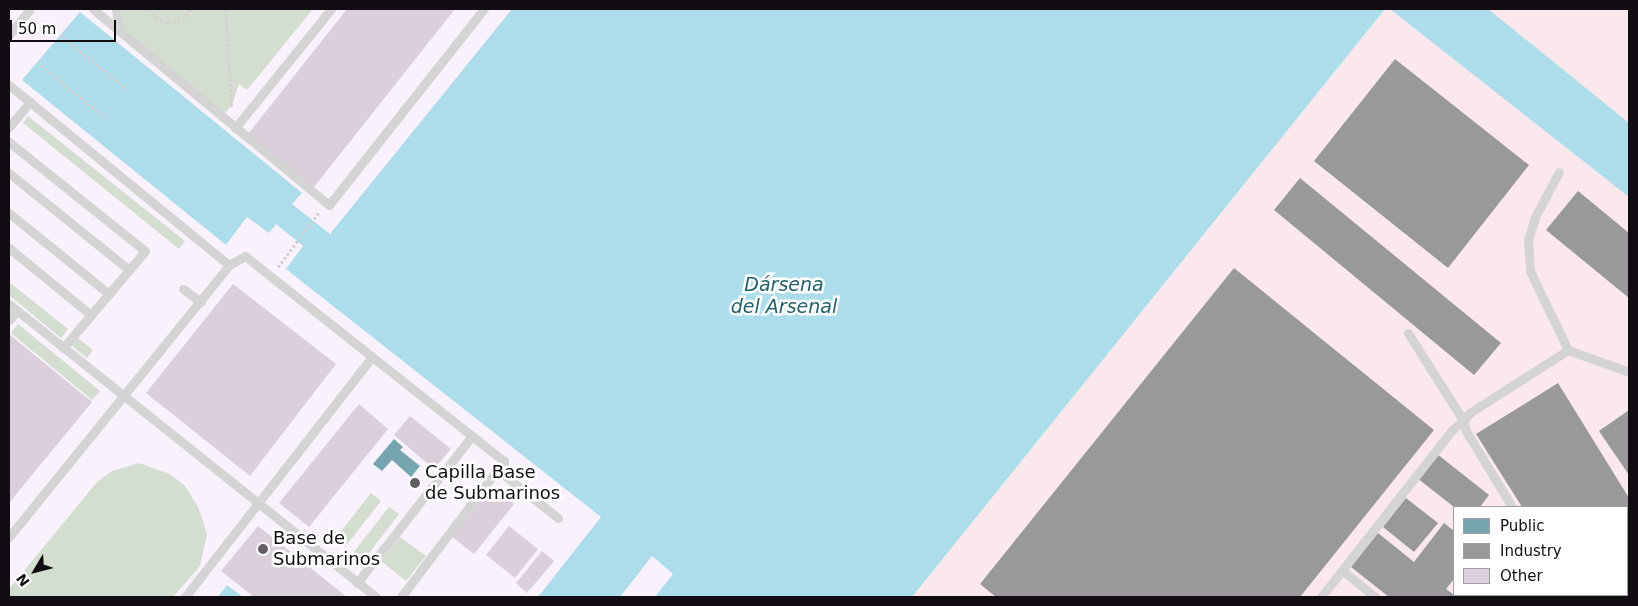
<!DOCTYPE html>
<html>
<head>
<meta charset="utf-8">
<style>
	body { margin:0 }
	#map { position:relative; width:1638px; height:606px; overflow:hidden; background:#f9f1fb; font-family:"DejaVu Sans",sans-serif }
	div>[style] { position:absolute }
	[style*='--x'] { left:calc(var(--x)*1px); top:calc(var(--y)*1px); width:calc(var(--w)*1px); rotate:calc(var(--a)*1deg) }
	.industrial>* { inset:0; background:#fbe8ed }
	.green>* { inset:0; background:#d4ded0 }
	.water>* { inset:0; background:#adddea }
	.public>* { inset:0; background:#76a5af }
	.industry>* { inset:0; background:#999 }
	.building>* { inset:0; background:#dbcfdb }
	.path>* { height:2.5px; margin-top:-1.25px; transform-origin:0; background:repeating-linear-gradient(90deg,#d2d0d2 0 2.5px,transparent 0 5px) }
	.lane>* { height:9px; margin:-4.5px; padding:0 4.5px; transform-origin:4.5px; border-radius:4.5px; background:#d5d4d5 }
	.dots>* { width:14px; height:14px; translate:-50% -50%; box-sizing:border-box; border:2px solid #fff; border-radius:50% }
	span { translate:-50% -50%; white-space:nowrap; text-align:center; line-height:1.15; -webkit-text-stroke:5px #fff; paint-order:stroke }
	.poi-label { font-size:18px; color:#120d13 }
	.left { translate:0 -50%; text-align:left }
	.water-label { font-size:19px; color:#25616b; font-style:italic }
	.frame { position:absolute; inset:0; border:10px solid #120d13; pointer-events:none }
	.legend { position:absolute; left:1453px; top:506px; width:175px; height:90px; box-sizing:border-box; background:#fff; border:1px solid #a09ea1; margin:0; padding:6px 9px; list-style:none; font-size:15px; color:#120d13 }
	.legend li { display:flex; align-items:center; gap:10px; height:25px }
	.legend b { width:25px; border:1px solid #a09ea1 }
	.north { position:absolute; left:10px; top:546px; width:50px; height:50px; -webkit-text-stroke:4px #fff; paint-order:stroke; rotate:233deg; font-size:14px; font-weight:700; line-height:20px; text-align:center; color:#120d13 }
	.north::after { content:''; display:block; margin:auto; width:18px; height:22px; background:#120d13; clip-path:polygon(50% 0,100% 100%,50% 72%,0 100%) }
	.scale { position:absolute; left:10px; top:20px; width:106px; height:22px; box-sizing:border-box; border:2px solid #120d13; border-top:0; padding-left:6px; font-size:15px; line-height:18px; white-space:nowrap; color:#120d13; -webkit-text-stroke:4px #fff; paint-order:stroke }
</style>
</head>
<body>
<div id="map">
	<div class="industrial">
		<i style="clip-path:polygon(evenodd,1385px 9px,1390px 9px,1411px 25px,1423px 9px,1629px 9px,1629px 597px,912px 597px,1385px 9px,1454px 507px,1627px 507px,1627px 595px,1454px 595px,1454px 507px)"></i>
	</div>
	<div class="green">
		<i style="clip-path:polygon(116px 9px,313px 9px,247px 90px,239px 84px,232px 105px,222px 117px,119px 31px)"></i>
		<i style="clip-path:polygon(28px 116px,185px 241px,179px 249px,23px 123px)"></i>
		<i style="clip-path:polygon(9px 282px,68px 329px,61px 338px,9px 295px)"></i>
		<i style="clip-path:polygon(18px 324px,100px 391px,92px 400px,11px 333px)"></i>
		<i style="clip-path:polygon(78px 338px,93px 350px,87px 358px,72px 346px)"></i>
		<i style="clip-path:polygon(139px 463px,170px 474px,185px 486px,199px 509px,207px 534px,200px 566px,173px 597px,9px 597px,9px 589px,97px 482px,112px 471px)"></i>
		<i style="clip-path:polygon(371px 493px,381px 501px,345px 547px,335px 539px)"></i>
		<i style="clip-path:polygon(389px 507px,399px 514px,363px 561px,353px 553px)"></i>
		<i style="clip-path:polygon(400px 537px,426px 556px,406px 581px,381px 561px)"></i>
	</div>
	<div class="water">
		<i style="clip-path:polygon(512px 9px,1385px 9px,912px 597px,655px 597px,673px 574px,652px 556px,620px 597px,538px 597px,601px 517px,286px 269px,303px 246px,276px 224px,269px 233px,247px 217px,226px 245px,22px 80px,80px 12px,302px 193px,292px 204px,330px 234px)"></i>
		<i style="clip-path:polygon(1390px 9px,1488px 9px,1629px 123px,1629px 197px)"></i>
		<i style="clip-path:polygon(227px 585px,243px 597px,218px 597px)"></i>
	</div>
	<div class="public">
		<i style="clip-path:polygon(394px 439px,403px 447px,400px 450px,420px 466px,411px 477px,392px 460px,382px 471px,373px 464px)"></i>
	</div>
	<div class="industry">
		<i style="clip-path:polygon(1395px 59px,1529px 165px,1448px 268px,1314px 161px)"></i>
		<i style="clip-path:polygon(1300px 178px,1501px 343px,1474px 375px,1274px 210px)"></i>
		<i style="clip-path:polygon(1578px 191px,1629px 233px,1629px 298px,1546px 230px)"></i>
		<i style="clip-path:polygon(1234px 268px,1434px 430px,1300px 597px,996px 597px,980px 584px)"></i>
		<i style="clip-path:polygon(1558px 383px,1629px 498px,1629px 597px,1577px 595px,1627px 595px,1627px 507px,1522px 507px,1476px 434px)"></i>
		<i style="clip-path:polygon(1629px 410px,1629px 475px,1599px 431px)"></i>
		<i style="clip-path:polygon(1437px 454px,1489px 495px,1480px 507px,1454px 507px,1417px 478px)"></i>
		<i style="clip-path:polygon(1406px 498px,1438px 523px,1414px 552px,1383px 527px)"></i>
		<i style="clip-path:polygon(1444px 523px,1454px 531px,1454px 579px,1446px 589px,1457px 597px,1389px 597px,1351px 567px,1378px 533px,1414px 562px)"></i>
		<i style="clip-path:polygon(1481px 595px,1517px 595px,1518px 597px,1482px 597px)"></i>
	</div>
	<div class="building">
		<i style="clip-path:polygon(347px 9px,455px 9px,314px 187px,248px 134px)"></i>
		<i style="clip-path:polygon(233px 284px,336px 364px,250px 476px,146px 393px)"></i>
		<i style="clip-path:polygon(9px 334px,92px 402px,9px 503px)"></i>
		<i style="clip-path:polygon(359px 404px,388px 429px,309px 527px,279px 503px)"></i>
		<i style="clip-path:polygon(410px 416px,451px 449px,434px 469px,394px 435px)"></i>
		<i style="clip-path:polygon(492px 486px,514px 504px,474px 554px,452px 537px)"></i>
		<i style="clip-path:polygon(258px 526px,347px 597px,254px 597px,221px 571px)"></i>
		<i style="clip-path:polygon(509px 526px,538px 549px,515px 578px,486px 555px)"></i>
		<i style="clip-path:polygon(542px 551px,554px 561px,527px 593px,516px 583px)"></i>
	</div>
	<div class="path">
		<i style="--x:149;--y:9;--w:16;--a:45"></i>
		<i style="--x:160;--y:20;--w:8;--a:14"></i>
		<i style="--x:168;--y:22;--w:15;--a:-11"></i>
		<i style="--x:183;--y:19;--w:13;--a:-51"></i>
		<i style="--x:226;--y:9;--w:96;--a:86.4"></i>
		<i style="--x:232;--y:105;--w:4;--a:135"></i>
		<i style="--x:61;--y:35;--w:86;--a:39.8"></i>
		<i style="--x:38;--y:62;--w:87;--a:39.9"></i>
		<i style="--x:278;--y:267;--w:69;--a:-53.3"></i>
	</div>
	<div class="lane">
		<i style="--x:93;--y:9;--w:307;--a:39.7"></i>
		<i style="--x:329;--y:205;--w:250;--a:-51.7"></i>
		<i style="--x:116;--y:9;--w:22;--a:82"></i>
		<i style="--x:9;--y:35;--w:33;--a:-51"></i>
		<i style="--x:9;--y:85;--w:284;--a:39.3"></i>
		<i style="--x:9;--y:127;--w:33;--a:-50"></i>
		<i style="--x:235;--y:128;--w:153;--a:-51.1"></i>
		<i style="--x:9;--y:142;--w:174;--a:38.7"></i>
		<i style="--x:145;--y:251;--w:127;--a:130.2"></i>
		<i style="--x:1559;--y:172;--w:49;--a:118.1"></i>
		<i style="--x:1536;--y:215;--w:26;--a:108"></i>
		<i style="--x:1528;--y:240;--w:31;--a:86"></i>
		<i style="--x:1530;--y:271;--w:88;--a:64.3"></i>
		<i style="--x:9;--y:173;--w:154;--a:38.9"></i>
		<i style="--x:9;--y:213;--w:129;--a:39"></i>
		<i style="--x:9;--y:248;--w:106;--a:39.3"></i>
		<i style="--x:183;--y:289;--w:22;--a:36"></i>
		<i style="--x:9;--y:304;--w:470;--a:38.6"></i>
		<i style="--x:9;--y:320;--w:12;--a:-48"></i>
		<i style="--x:1512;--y:507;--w:89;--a:-121.2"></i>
		<i style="--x:1466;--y:431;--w:11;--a:-105"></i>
		<i style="--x:1463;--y:420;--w:11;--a:-45"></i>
		<i style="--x:1471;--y:412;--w:115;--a:-32.6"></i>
		<i style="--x:1568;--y:350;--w:65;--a:19.8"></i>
		<i style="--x:9;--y:537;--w:350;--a:-51"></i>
		<i style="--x:229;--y:265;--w:18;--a:-29"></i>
		<i style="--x:245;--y:256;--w:330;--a:38.4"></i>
		<i style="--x:504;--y:461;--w:14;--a:90"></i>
		<i style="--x:504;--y:475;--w:69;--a:38.5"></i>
		<i style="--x:1342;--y:570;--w:43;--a:39.3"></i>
		<i style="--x:357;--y:583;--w:187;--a:-52"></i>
		<i style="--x:1566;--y:595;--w:3;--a:45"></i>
		<i style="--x:185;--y:597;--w:304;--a:-52.1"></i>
		<i style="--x:401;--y:597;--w:171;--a:-52.9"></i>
		<i style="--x:1321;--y:597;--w:212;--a:-51.9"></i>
		<i style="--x:1452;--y:430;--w:15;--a:-42"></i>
		<i style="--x:1463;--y:420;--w:103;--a:-122.3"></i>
	</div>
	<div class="dots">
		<i style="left:415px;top:483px;background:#635d64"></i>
		<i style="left:263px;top:549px;background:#635d64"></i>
	</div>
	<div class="poi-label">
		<span class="left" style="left:425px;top:483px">Capilla Base<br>de Submarinos</span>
		<span class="left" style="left:273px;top:549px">Base de<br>Submarinos</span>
	</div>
	<div class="water-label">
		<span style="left:784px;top:296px">Dársena<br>del Arsenal</span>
	</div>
	<div class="frame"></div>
	<ul class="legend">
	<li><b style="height:14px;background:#76a5af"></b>Public</li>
	<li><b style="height:14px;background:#999"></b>Industry</li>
	<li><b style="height:14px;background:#dbcfdb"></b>Other</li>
	</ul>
	<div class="north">N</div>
	<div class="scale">50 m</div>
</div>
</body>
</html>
